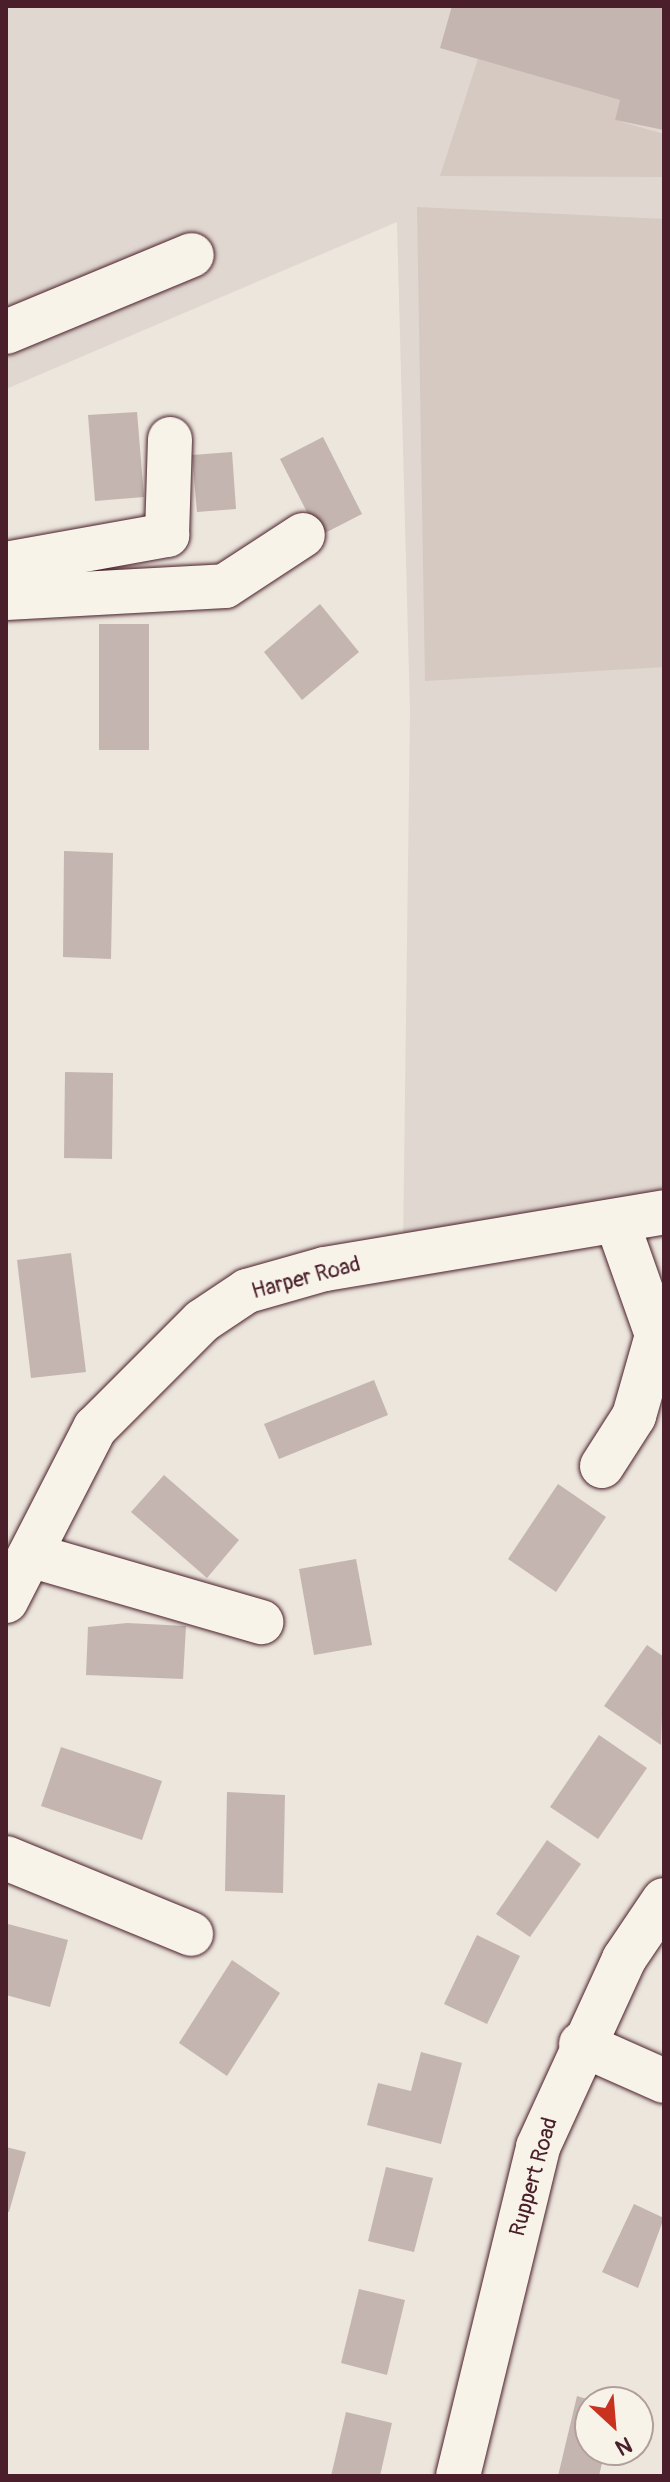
<!DOCTYPE html>
<html>
<head>
<meta charset="utf-8">
<style>
	body { margin:0 }
	#map { position:relative; width:670px; height:2482px; overflow:hidden; background:#ece6dd; font-family:Pangolin,sans-serif }
	div>[style] { position:absolute }
	[style*='--x'] { left:calc(var(--x)*1px); top:calc(var(--y)*1px); width:calc(var(--w)*1px); rotate:calc(var(--a)*1deg) }
	.built>* { inset:0; background:#e0d7d0 }
	.green>* { inset:0; background:#d5c9c2 }
	.building>* { inset:0; background:#c4b5b0 }
	.roads { filter:drop-shadow(0 0 2px #4a1f2b) drop-shadow(0 0 2px #4a1f2b) }
	.minor>* { height:44px; margin:-22px; padding:0 22px; transform-origin:22px; border-radius:22px; background:#f7f3e8 }
	span { translate:-50% -50%; white-space:nowrap; text-align:center; line-height:1.15; -webkit-text-stroke:6px #f7f3e8; paint-order:stroke }
	.street-label { font-size:22px; color:#4a1f2b }
	.frame { position:absolute; inset:0; border:8px solid #4a1f2b; pointer-events:none }
	.north { position:absolute; left:574px; top:2386px; width:80px; height:80px; box-sizing:border-box; background:#f7f3e8; border:2px solid #b29e9c; border-radius:50%; rotate:154deg; font-size:22px; font-weight:700; line-height:32px; text-align:center; color:#4a1f2b }
	.north::after { content:''; display:block; margin:auto; width:28px; height:36px; background:#c8321e; clip-path:polygon(50% 0,100% 100%,50% 72%,0 100%) }
</style>
</head>
<body>
<div id="map">
	<div class="built">
		<i style="clip-path:polygon(6px 6px,664px 6px,664px 1194px,403px 1250px,410px 711px,397px 222px,6px 389px)"></i>
	</div>
	<div class="green">
		<i style="clip-path:polygon(478px 59px,620px 100px,615px 120px,664px 134px,664px 177px,440px 176px)"></i>
		<i style="clip-path:polygon(417px 207px,664px 219px,664px 667px,425px 681px)"></i>
	</div>
	<div class="building">
		<i style="clip-path:polygon(452px 6px,664px 6px,664px 130px,615px 120px,620px 100px,440px 48px)"></i>
		<i style="clip-path:polygon(137px 412px,144px 497px,95px 501px,88px 415px)"></i>
		<i style="clip-path:polygon(323px 437px,362px 514px,319px 536px,280px 459px)"></i>
		<i style="clip-path:polygon(232px 452px,236px 509px,197px 512px,192px 455px)"></i>
		<i style="clip-path:polygon(320px 604px,359px 652px,302px 700px,264px 652px)"></i>
		<i style="clip-path:polygon(99px 624px,149px 624px,149px 750px,99px 750px)"></i>
		<i style="clip-path:polygon(64px 851px,113px 853px,111px 959px,63px 957px)"></i>
		<i style="clip-path:polygon(65px 1072px,113px 1073px,112px 1159px,64px 1158px)"></i>
		<i style="clip-path:polygon(71px 1253px,86px 1372px,31px 1378px,17px 1260px)"></i>
		<i style="clip-path:polygon(374px 1380px,388px 1415px,279px 1459px,264px 1424px)"></i>
		<i style="clip-path:polygon(164px 1475px,239px 1540px,207px 1578px,131px 1512px)"></i>
		<i style="clip-path:polygon(558px 1484px,606px 1517px,556px 1592px,508px 1559px)"></i>
		<i style="clip-path:polygon(356px 1559px,372px 1645px,314px 1655px,299px 1569px)"></i>
		<i style="clip-path:polygon(127px 1623px,186px 1626px,183px 1679px,86px 1675px,88px 1627px)"></i>
		<i style="clip-path:polygon(647px 1645px,664px 1657px,661px 1745px,604px 1706px)"></i>
		<i style="clip-path:polygon(599px 1735px,647px 1768px,598px 1839px,550px 1807px)"></i>
		<i style="clip-path:polygon(61px 1747px,162px 1781px,142px 1840px,41px 1806px)"></i>
		<i style="clip-path:polygon(227px 1792px,285px 1795px,283px 1893px,225px 1891px)"></i>
		<i style="clip-path:polygon(547px 1840px,581px 1864px,530px 1937px,496px 1914px)"></i>
		<i style="clip-path:polygon(8px 1924px,68px 1940px,50px 2007px,6px 1995px)"></i>
		<i style="clip-path:polygon(477px 1935px,520px 1956px,487px 2024px,444px 2004px)"></i>
		<i style="clip-path:polygon(232px 1960px,280px 1993px,227px 2076px,179px 2043px)"></i>
		<i style="clip-path:polygon(421px 2052px,462px 2063px,441px 2144px,367px 2125px,378px 2083px,411px 2091px)"></i>
		<i style="clip-path:polygon(6px 2147px,26px 2152px,9px 2212px,6px 2211px)"></i>
		<i style="clip-path:polygon(386px 2167px,433px 2178px,414px 2252px,368px 2241px)"></i>
		<i style="clip-path:polygon(634px 2204px,664px 2218px,638px 2288px,602px 2272px)"></i>
		<i style="clip-path:polygon(359px 2289px,405px 2300px,387px 2375px,341px 2363px)"></i>
		<i style="clip-path:polygon(577px 2396px,590px 2400px,590px 2450px,605px 2450px,599px 2476px,558px 2476px)"></i>
		<i style="clip-path:polygon(346px 2412px,392px 2423px,380px 2476px,331px 2476px)"></i>
	</div>
	<div class="roads">
		<div class="minor">
			<i style="--x:6;--y:332;--w:201;--a:-22.5"></i>
			<i style="--x:6;--y:564;--w:164;--a:-10.2"></i>
			<i style="--x:167;--y:535;--w:96;--a:-88.2"></i>
			<i style="--x:6;--y:598;--w:219;--a:-3.1"></i>
			<i style="--x:225;--y:586;--w:93;--a:-33.2"></i>
			<i style="--x:602;--y:1466;--w:59;--a:-57.4"></i>
			<i style="--x:634;--y:1416;--w:84;--a:-74.1"></i>
			<i style="--x:657;--y:1335;--w:117;--a:-109.5"></i>
			<i style="--x:30;--y:1555;--w:241;--a:16.2"></i>
			<i style="--x:6;--y:1601;--w:195;--a:-62.8"></i>
			<i style="--x:95;--y:1428;--w:151;--a:-45"></i>
			<i style="--x:202;--y:1321;--w:54;--a:-33.7"></i>
			<i style="--x:247;--y:1291;--w:81;--a:-15.8"></i>
			<i style="--x:325;--y:1269;--w:344;--a:-9.5"></i>
			<i style="--x:6;--y:1858;--w:200;--a:22.3"></i>
			<i style="--x:581;--y:2044;--w:91;--a:24"></i>
			<i style="--x:458;--y:2476;--w:339;--a:-76.3"></i>
			<i style="--x:538;--y:2147;--w:207;--a:-65.4"></i>
			<i style="--x:624;--y:1959;--w:71;--a:-55.9"></i>
		</div>
	</div>
	<div class="street-label">
		<span style="left:306px;top:1278px;rotate:-15deg">Harper Road</span>
		<span style="left:534px;top:2177px;rotate:-74deg">Ruppert Road</span>
	</div>
	<div class="frame"></div>
	<div class="north">N</div>
</div>
</body>
</html>
